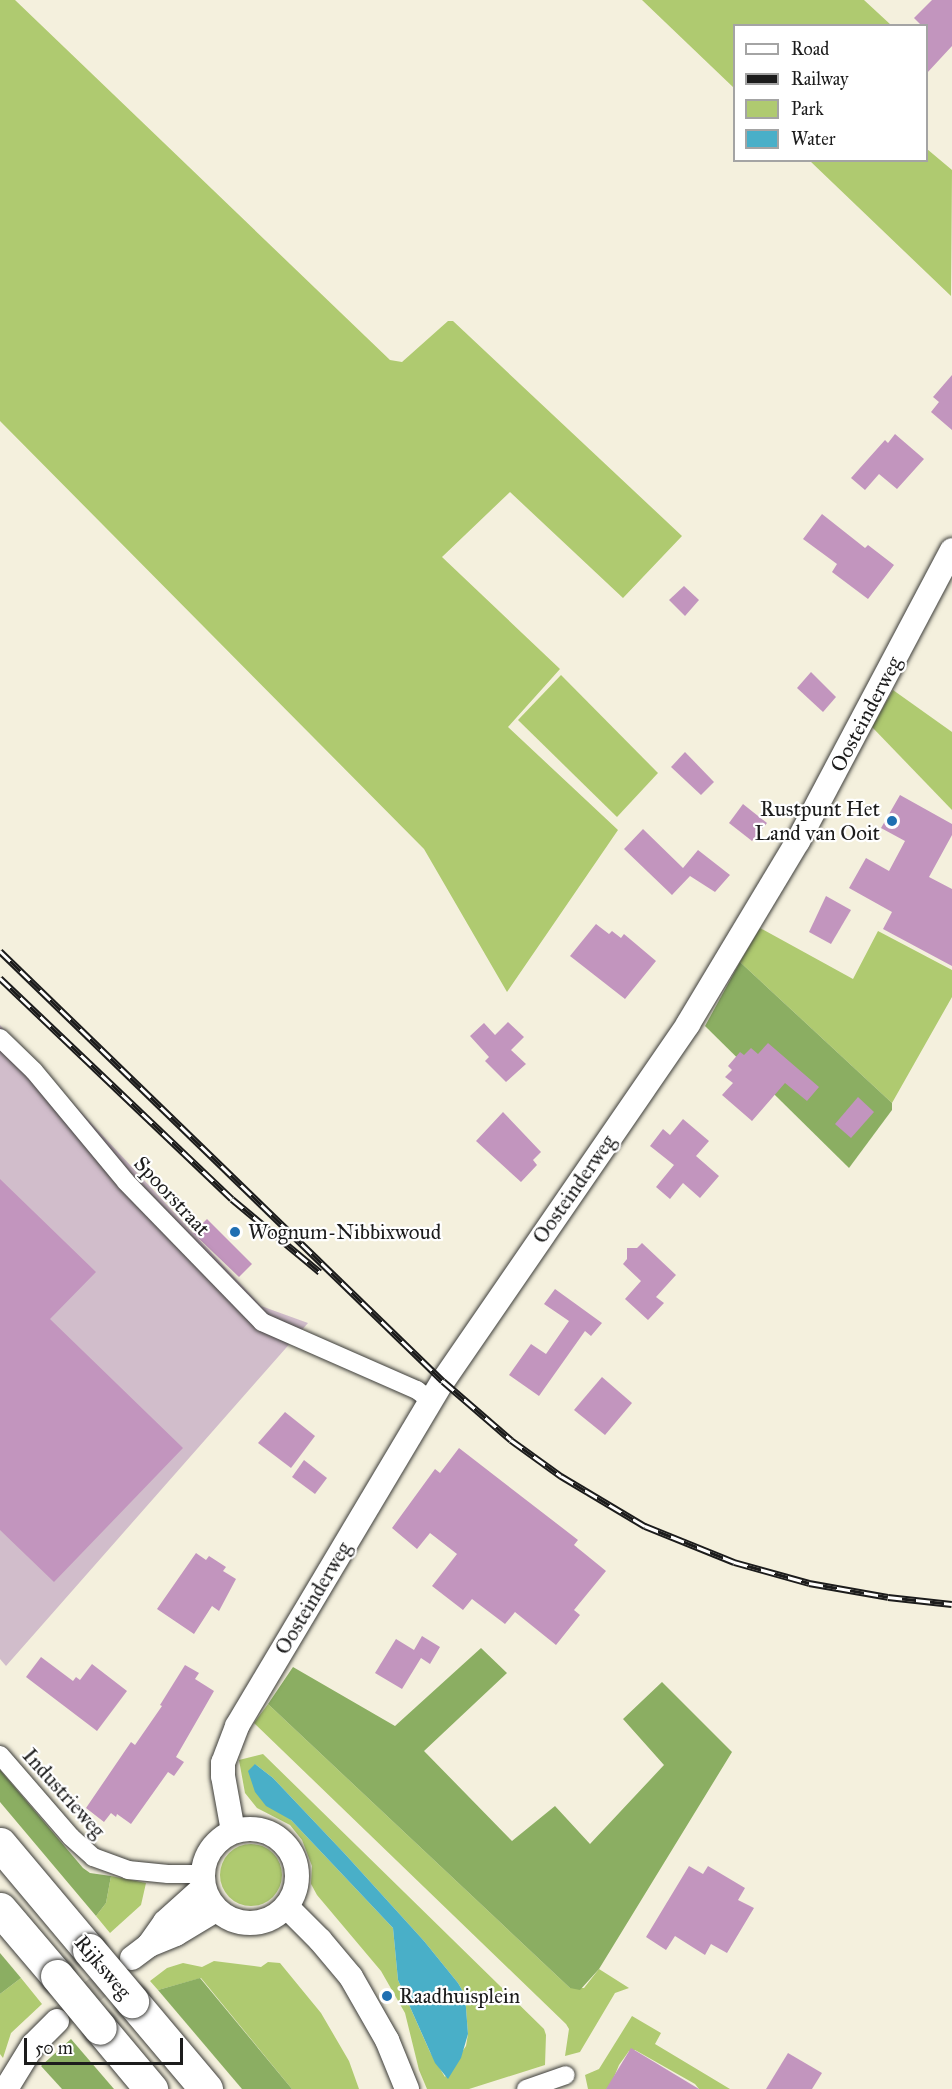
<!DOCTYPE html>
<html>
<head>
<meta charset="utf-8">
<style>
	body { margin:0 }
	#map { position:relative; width:952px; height:2089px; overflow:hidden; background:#f4f0dd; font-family:"IM FELL Great Primer",serif }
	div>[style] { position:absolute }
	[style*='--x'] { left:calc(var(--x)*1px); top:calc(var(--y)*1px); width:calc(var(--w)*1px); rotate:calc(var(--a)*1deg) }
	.industrial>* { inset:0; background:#d1bdcb }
	.green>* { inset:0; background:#afca70 }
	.round { border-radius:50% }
	.forest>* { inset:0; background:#8bae62 }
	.water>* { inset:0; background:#49afc8 }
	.building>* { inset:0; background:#c295be }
	.tertiary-tunnel>* { height:24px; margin-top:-12px; transform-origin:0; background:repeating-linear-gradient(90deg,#d4d0c0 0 24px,transparent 0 36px) }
	.roads { filter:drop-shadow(0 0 2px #3c3c39) drop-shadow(0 0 2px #3c3c39) }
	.minor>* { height:18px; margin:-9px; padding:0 9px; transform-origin:9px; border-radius:9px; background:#fff }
	.tertiary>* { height:24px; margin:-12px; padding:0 12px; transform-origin:12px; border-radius:12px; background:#fff }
	.tertiary>.ring { margin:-12px; padding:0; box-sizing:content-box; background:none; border:24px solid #fff; border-radius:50% }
	.motorway>* { height:33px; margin:-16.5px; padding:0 16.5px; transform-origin:16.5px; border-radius:16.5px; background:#fff }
	.rail>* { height:7px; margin-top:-3.5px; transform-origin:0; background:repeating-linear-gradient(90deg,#fff 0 14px,#1c1c1c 0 28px); box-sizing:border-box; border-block:2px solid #1c1c1c }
	.bridges { filter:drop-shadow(0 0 2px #3c3c39) drop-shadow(0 0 2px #3c3c39) }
	.motorway-bridge>* { height:33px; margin:-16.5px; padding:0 16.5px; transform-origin:16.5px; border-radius:16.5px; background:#fff }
	.dots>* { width:16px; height:16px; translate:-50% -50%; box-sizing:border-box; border:3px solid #fff; border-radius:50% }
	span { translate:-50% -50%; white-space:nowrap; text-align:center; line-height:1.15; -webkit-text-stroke:4.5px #fff; paint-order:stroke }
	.street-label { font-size:21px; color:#1c1c1c }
	.poi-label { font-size:21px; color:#1c1c1c }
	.right { translate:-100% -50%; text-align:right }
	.left { translate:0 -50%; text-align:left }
	.legend { position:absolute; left:733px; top:24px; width:195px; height:138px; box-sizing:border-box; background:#fff; border:2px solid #a4a4a4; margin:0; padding:8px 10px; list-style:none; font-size:18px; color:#1c1c1c }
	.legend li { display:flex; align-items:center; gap:12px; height:30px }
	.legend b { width:30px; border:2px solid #a4a4a4 }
	.scale { position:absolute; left:24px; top:2038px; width:159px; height:27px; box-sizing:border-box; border:3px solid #1c1c1c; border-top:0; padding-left:8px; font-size:18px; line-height:21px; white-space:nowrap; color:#1c1c1c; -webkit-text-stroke:4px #fff; paint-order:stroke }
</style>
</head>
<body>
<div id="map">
	<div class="industrial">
		<i style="clip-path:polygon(0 1025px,261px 1306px,308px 1323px,6px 1666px,0 1659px)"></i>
	</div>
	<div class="green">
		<i style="clip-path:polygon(0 0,15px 0,390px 360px,402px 362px,448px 321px,453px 321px,682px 536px,623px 598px,510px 492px,442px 557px,560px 669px,508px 727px,618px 830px,507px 992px,424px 849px,0 421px)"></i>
		<i style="clip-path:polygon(642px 0,864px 0,891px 25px,734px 26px,734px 88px)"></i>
		<i style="clip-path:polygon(927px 149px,952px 170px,951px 296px,810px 161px,926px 160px)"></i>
		<i style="clip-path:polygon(561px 675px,658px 773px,617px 817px,518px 720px)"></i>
		<i style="clip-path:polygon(893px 690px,952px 732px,952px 810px,872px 727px)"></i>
		<i style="clip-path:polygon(760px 928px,853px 979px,878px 931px,952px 970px,952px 997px,892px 1103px,740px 962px)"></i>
		<i style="clip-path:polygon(268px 1704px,570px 1988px,584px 1988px,599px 1969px,629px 1988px,615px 1993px,580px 2052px,565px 2056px,569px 2029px,566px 2024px,254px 1723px)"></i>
		<i style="clip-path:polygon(evenodd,263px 1754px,544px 2029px,546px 2035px,545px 2065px,469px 2089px,427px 2089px,419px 2070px,405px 2013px,381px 1971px,317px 1895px,311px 1884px,312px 1866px,302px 1840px,290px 1825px,257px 1808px,245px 1793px,239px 1760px,263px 1754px,255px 1764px,273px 1778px,345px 1854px,424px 1941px,458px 1983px,465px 1995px,468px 2034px,466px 2046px,445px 2077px,430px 2052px,398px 1980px,393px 1928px,291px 1820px,255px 1764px)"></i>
		<i class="round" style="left:220px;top:1844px;width:62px;height:62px"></i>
		<i style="clip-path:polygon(111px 1876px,146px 1883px,141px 1905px,110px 1933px,96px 1916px,106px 1903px)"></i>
		<i style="clip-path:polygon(214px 1961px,261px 1967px,268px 1962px,280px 1963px,321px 2013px,349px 2061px,359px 2089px,292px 2089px,201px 1978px,158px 1990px,150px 1981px,167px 1968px,183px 1963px,202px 1967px)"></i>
		<i style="clip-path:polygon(21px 1978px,42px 2004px,11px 2033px,3px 2058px,0 2054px,0 1994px)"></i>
		<i style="clip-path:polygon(632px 2016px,661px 2033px,655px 2044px,730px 2089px,699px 2089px,695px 2084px,635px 2050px,629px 2051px,619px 2065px,609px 2089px,588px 2089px,585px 2075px,599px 2069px)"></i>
	</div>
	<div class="forest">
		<i style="clip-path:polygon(740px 962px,892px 1103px,892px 1110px,849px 1168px,705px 1026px)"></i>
		<i style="clip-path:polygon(481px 1648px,507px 1673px,424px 1751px,512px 1841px,555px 1806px,590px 1844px,664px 1765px,623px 1719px,662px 1682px,732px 1752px,599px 1969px,580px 1990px,570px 1988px,268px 1704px,293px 1667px,395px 1726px)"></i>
		<i style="clip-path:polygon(0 1770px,83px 1868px,90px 1873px,111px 1876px,106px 1903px,96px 1916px,0 1802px)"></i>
		<i style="clip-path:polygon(0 1953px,21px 1978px,0 1994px)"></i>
		<i style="clip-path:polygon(200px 1978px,292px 2089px,242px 2089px,158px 1990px)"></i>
		<i style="clip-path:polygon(71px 2039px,114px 2089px,62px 2089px,41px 2066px)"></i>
	</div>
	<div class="water">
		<i style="clip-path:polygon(255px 1764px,273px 1778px,345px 1854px,424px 1941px,458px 1983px,465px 1995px,468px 2034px,461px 2058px,448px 2079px,435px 2063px,398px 1980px,393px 1928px,291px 1820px,266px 1806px,255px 1792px,248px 1771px)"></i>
	</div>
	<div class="building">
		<i style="clip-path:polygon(932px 0,952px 0,952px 46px,927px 73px,927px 26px,922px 26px,914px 18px)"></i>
		<i style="clip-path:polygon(952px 375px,952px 430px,931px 412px,939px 402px,933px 397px)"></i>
		<i style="clip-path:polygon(895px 434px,924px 459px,897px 489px,879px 474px,865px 490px,851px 478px,885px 440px,888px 443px)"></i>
		<i style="clip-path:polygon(822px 514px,865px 548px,868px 545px,894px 565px,868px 599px,832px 572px,837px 564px,803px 539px)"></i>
		<i style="clip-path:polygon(684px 586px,699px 600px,685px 616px,669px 600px)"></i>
		<i style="clip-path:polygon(811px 672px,836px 697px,823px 712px,797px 688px)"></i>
		<i style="clip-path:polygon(685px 752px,714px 782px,701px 795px,671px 767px)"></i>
		<i style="clip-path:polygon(900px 795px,952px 824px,952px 835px,929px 877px,952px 889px,952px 966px,883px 929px,892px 912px,849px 888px,866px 858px,889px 871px,905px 841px,881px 828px)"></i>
		<i style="clip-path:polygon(743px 804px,767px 823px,752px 841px,729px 823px)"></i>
		<i style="clip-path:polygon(643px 829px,683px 868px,698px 850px,730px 875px,715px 892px,690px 876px,672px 895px,624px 849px)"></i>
		<i style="clip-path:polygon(826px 896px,851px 910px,831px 944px,809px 932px)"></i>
		<i style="clip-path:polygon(596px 924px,609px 934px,612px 931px,621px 938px,624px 934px,656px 961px,625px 999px,570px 956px)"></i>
		<i style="clip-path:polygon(508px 1022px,524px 1037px,511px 1050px,526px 1064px,506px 1082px,485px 1061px,489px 1057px,470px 1036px,484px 1023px,495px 1035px)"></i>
		<i style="clip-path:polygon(768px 1043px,819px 1087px,807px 1101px,785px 1083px,752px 1121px,722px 1095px,733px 1083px,725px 1077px,732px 1070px,728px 1066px,740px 1052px,744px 1055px,751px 1048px,758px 1054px)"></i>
		<i style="clip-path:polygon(858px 1097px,874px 1112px,851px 1138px,835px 1124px)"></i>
		<i style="clip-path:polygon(503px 1112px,541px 1152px,533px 1160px,537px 1165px,521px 1182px,476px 1141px)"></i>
		<i style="clip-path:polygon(683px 1119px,709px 1141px,696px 1156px,719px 1176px,700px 1198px,683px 1183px,670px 1199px,656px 1187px,674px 1165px,650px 1146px,663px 1129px,670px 1135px)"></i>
		<i style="clip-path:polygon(0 1179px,96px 1272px,50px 1319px,183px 1448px,54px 1582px,0 1530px)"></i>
		<i style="clip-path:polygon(207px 1219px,252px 1264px,239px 1277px,193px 1233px)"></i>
		<i style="clip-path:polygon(642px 1243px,676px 1275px,656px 1297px,664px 1303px,648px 1320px,625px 1299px,641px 1281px,623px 1264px,627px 1259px,627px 1248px,637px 1248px)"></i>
		<i style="clip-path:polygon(555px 1289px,602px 1323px,591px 1336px,585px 1331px,539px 1396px,509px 1375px,531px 1344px,546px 1354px,569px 1321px,544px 1304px)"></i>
		<i style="clip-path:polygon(602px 1377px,632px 1403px,605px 1435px,574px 1410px)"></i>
		<i style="clip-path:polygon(285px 1412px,315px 1436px,291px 1468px,258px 1443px)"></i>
		<i style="clip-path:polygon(459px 1448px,578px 1540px,574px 1545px,606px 1571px,574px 1610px,580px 1615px,556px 1645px,515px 1612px,505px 1624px,472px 1599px,463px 1610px,432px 1586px,457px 1554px,430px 1533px,417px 1549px,392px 1528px,435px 1469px,440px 1473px)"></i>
		<i style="clip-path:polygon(304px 1460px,327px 1478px,315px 1494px,292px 1477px)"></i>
		<i style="clip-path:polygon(196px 1553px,206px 1560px,209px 1556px,226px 1567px,223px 1571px,236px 1579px,219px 1611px,212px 1606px,194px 1634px,157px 1609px)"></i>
		<i style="clip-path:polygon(422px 1636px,440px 1647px,430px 1664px,421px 1658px,402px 1689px,375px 1673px,396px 1639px,414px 1650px)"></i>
		<i style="clip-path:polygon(41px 1657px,73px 1681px,76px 1677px,80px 1680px,92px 1664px,127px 1691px,97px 1731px,26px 1677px)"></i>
		<i style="clip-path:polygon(185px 1665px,199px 1673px,195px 1679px,214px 1691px,176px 1757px,184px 1762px,174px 1776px,168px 1772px,131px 1824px,117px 1814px,116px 1817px,111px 1813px,104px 1822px,86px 1808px,131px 1742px,135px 1745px,162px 1706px,160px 1705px)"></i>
		<i style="clip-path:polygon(689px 1866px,703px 1874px,708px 1866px,745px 1888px,738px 1900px,754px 1908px,727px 1953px,711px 1944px,705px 1955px,675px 1936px,666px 1950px,646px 1937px)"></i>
		<i style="clip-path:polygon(631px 2048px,699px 2089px,606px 2089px)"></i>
		<i style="clip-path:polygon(788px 2053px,822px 2073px,812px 2089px,766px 2089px)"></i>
	</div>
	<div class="tertiary-tunnel">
		<i style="--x:57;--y:2021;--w:85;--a:-39.7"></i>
	</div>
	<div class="roads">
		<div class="minor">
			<i style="--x:0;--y:1038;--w:47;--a:44.1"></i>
			<i style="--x:34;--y:1071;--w:144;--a:50.3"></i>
			<i style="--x:126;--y:1182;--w:195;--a:45.8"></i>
			<i style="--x:262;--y:1322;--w:169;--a:23.7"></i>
			<i style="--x:417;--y:1390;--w:18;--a:38"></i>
			<i style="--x:0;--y:1755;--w:108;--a:49.1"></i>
			<i style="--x:71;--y:1837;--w:30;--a:42"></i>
			<i style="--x:93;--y:1857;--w:37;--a:20"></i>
			<i style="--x:128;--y:1870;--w:40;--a:5.7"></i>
			<i style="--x:168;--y:1874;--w:35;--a:0"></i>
			<i style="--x:526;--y:2089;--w:42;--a:-19.3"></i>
		</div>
		<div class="tertiary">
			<i class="ring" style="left:203px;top:1829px;width:70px;height:70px"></i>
			<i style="--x:233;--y:1831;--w:56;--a:-100.3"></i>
			<i style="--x:223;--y:1776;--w:13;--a:-90"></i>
			<i style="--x:223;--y:1763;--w:40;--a:-69"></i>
			<i style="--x:237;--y:1726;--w:402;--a:-59.2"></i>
			<i style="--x:443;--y:1381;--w:433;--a:-55.5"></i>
			<i style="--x:688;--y:1024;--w:214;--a:-59"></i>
			<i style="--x:798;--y:841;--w:329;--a:-62.1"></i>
			<i style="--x:287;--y:1907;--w:47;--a:45"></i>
			<i style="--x:320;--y:1940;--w:48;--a:50"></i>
			<i style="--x:351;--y:1977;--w:73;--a:60.3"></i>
			<i style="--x:387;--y:2040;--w:53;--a:67.8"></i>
			<i style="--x:149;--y:1945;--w:29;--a:-22"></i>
			<i style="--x:176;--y:1934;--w:47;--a:-31"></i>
			<i style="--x:132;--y:1958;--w:21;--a:-37"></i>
			<i style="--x:149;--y:1945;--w:28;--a:-55"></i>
			<i style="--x:165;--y:1922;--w:52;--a:-41.9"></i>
			<i style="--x:6;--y:2089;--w:52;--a:-58.5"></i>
			<i style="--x:33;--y:2045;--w:34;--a:-45"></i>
		</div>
		<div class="motorway">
			<i style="--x:0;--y:1844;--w:138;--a:50"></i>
			<i style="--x:0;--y:1909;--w:88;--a:49.6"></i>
			<i style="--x:132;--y:2001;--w:115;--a:49.9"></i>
			<i style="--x:100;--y:2028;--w:80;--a:50.1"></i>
		</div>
	</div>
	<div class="rail">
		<i style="--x:0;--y:951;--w:617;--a:44.15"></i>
		<i style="--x:443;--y:1381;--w:90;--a:40.9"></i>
		<i style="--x:511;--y:1440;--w:62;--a:35.8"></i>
		<i style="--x:561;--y:1476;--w:98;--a:30.8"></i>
		<i style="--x:645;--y:1526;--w:96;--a:22"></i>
		<i style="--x:734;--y:1562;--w:78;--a:15.6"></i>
		<i style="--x:809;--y:1583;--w:80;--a:10"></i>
		<i style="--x:888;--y:1597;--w:64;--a:6.2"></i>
		<i style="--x:0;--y:978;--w:320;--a:43.6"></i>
		<i style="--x:232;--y:1199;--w:114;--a:39.7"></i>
	</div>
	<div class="bridges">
		<div class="motorway-bridge">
			<i style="--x:89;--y:1950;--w:67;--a:49.9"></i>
			<i style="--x:57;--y:1976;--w:67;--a:50.4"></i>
		</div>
	</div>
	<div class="dots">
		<i style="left:892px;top:821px;background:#1f6fb2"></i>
		<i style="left:235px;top:1232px;background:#1f6fb2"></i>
		<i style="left:387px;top:1996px;background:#1f6fb2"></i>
	</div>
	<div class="street-label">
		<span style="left:866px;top:714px;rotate:-62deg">Oosteinderweg</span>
		<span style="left:574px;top:1189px;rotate:-55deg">Oosteinderweg</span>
		<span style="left:172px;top:1196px;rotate:47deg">Spoorstraat</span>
		<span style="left:313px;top:1598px;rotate:-59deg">Oosteinderweg</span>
		<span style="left:64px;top:1793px;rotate:48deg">Industrieweg</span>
		<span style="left:103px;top:1967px;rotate:50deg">Rijksweg</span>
	</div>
	<div class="poi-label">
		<span class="right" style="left:880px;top:821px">Rustpunt Het<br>Land van Ooit</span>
		<span class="left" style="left:248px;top:1232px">Wognum-Nibbixwoud</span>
		<span class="left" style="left:399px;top:1996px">Raadhuisplein</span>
	</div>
	<ul class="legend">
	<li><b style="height:8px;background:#fff"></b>Road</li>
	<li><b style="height:8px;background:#1c1c1c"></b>Railway</li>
	<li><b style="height:16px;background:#afca70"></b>Park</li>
	<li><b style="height:16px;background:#49afc8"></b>Water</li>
	</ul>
	<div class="scale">50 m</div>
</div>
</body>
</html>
